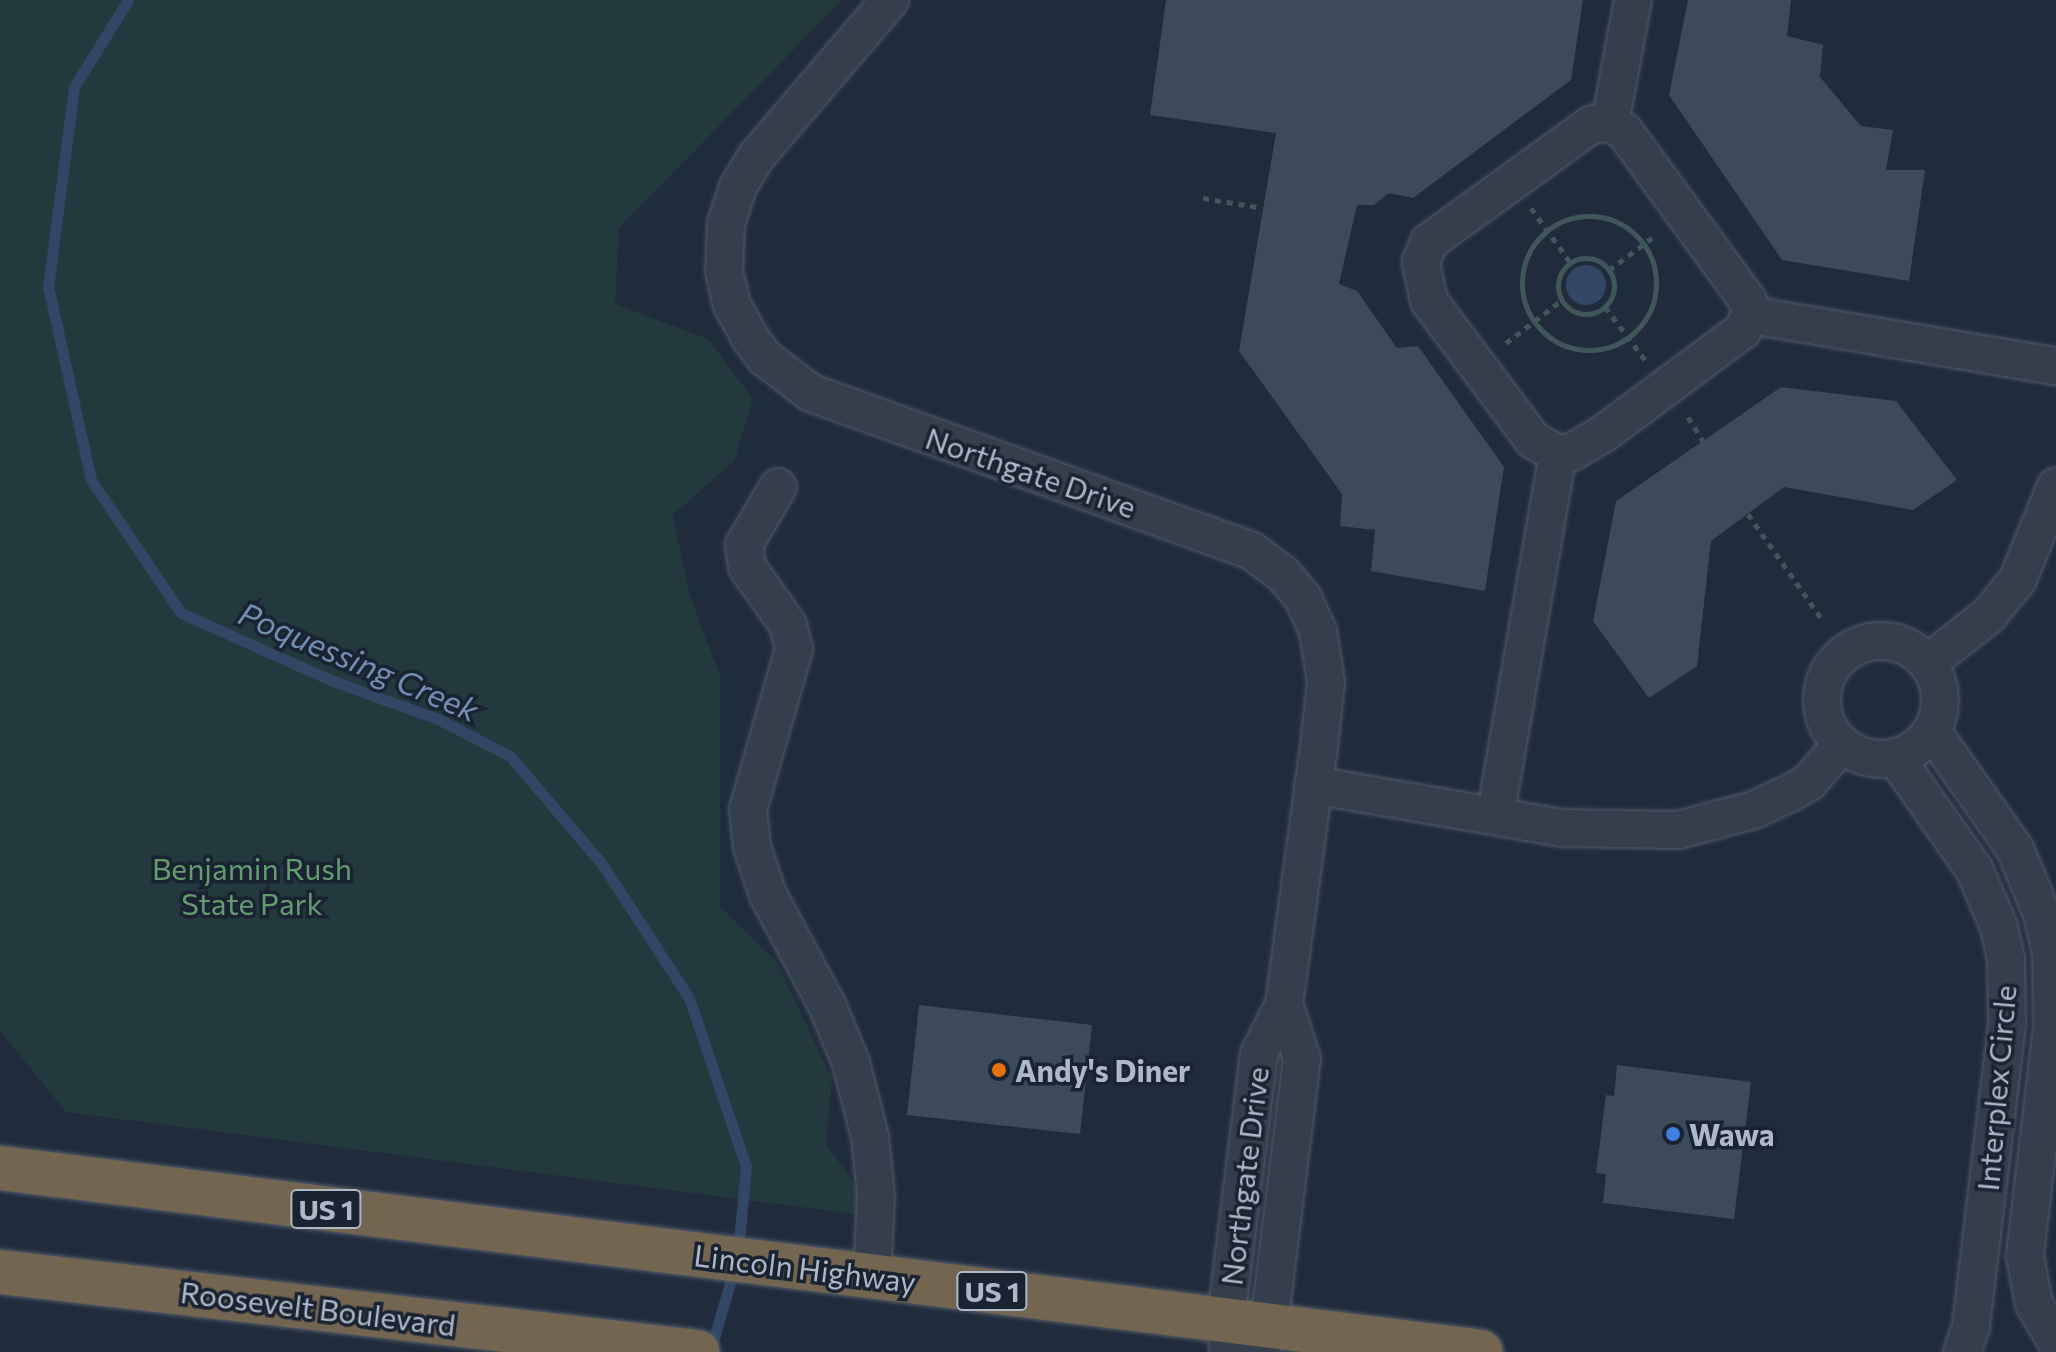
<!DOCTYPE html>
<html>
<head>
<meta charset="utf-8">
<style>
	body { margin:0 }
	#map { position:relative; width:2056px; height:1352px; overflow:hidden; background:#202c3c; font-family:Commissioner,sans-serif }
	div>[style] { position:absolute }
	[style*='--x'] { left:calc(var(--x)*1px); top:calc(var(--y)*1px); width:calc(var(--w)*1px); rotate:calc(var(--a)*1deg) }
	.green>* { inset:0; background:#223a3d }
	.water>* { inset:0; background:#324765 }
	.round { border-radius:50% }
	.stream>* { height:11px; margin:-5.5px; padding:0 5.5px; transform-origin:5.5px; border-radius:5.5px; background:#324765 }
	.building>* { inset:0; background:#3c4a5b }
	.path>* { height:5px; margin-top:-2.5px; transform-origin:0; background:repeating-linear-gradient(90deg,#40575a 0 6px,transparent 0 12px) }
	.path>.ring { margin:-2.5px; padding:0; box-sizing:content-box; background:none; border:5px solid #40575a; border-radius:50% }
	.roads { filter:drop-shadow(0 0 2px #525b6a) drop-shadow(0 0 2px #525b6a) }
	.minor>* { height:36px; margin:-18px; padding:0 18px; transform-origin:18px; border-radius:18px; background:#343e4c }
	.minor>.ring { margin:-18px; padding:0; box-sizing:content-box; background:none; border:36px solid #343e4c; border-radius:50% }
	.highway>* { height:44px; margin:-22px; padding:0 22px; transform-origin:22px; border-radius:22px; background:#736550 }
	.dots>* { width:22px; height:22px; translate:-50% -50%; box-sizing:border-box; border:4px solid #192331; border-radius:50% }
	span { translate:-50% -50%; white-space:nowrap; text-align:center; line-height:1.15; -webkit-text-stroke:7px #192331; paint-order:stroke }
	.shield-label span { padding:2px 6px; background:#192331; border:2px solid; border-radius:6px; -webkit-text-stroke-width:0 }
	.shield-label { font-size:28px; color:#afb8c8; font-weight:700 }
	.street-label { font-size:30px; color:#afb8c8 }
	.park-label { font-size:30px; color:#649b71 }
	.poi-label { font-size:30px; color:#afb8c8; font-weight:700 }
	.left { translate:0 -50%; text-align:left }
	.water-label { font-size:32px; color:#748eb2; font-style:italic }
</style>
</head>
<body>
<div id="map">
	<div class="green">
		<i style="clip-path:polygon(0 0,842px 0,619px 228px,615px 304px,708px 339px,753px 399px,734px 461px,673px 515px,689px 593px,720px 676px,720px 907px,777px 962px,832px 1079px,826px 1144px,878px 1217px,66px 1112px,0 1031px)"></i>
	</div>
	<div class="water">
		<i class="round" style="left:1566px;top:265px;width:40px;height:40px"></i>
	</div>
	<div class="stream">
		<i style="--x:128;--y:0;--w:102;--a:121.8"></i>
		<i style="--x:74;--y:87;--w:201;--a:97.4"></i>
		<i style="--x:48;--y:286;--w:199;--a:77.5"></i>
		<i style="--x:91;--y:480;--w:161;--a:55.9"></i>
		<i style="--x:181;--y:613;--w:167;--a:24.1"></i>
		<i style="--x:333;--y:681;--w:112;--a:19.9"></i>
		<i style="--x:438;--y:719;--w:81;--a:27.2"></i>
		<i style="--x:510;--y:756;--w:142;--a:49.6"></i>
		<i style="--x:602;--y:864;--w:160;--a:57"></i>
		<i style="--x:689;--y:998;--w:177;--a:71.3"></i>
		<i style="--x:746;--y:1166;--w:87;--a:95.3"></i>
		<i style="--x:710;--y:1352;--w:86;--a:-73.9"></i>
	</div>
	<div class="building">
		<i style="clip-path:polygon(1166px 0,1583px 0,1571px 80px,1413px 198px,1389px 193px,1374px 205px,1357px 205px,1339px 284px,1357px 291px,1397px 348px,1418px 346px,1504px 467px,1485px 591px,1371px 571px,1375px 530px,1340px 526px,1342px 494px,1239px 351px,1276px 133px,1150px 115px)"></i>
		<i style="clip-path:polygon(1688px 0,1791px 0,1787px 36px,1823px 45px,1820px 77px,1861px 126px,1893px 130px,1886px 170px,1925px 170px,1909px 281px,1782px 260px,1669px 95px)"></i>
		<i style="clip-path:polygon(1781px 387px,1896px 401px,1957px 480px,1913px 510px,1784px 487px,1711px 541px,1697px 666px,1649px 698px,1593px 621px,1616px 501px)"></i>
		<i style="clip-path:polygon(919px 1005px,1092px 1025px,1080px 1134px,907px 1115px)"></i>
		<i style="clip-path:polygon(1617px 1065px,1751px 1082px,1734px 1219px,1603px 1203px,1606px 1174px,1596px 1173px,1606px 1095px,1614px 1096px)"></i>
	</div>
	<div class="path">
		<i style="--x:1203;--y:198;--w:55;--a:9.5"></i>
		<i style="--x:1531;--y:208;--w:67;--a:54.2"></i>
		<i class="ring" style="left:1522px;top:216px;width:129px;height:129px"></i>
		<i class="ring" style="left:1558px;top:258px;width:51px;height:51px"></i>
		<i style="--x:1609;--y:270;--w:59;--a:-36.7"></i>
		<i style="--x:1605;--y:307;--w:68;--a:52.8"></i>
		<i style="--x:1506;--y:343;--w:71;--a:-37.5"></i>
		<i style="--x:1688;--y:417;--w:28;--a:58"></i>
		<i style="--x:1748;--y:514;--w:132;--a:54.9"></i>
	</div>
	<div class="roads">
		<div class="minor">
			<i style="--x:890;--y:0;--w:206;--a:130.5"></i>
			<i style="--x:756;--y:157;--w:35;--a:121"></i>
			<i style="--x:738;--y:187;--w:39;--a:108"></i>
			<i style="--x:726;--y:224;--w:47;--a:92.4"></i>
			<i style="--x:724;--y:271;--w:35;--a:77"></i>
			<i style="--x:732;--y:305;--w:38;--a:61"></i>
			<i style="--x:750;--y:338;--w:25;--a:53"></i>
			<i style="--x:765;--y:358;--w:58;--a:37.3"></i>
			<i style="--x:811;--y:393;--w:468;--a:19.7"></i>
			<i style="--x:1252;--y:551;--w:39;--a:37"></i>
			<i style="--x:1283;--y:574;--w:31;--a:50"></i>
			<i style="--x:1303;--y:598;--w:36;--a:66"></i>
			<i style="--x:1318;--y:631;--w:52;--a:81.1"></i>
			<i style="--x:1326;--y:682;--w:64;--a:96.2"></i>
			<i style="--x:1319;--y:746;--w:260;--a:97.7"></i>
			<i style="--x:1284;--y:1004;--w:56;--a:116.6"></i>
			<i style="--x:1259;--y:1054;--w:268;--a:97.1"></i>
			<i style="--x:1226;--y:1320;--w:32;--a:86"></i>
			<i style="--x:1610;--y:123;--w:16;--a:30"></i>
			<i style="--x:1624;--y:131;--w:210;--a:53.9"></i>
			<i style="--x:1748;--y:301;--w:14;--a:82"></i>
			<i style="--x:1750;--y:315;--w:17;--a:115"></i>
			<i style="--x:1743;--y:330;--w:174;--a:143.4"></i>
			<i style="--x:1603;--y:434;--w:36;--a:150"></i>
			<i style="--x:1572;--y:452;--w:14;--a:172"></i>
			<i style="--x:1558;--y:454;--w:29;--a:-151"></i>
			<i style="--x:1533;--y:440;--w:174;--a:-126.8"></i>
			<i style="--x:1429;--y:301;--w:40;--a:-102"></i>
			<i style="--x:1421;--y:262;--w:22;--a:-68"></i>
			<i style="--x:1429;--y:242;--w:201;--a:-35.9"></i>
			<i style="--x:1592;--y:124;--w:18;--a:-3"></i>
			<i style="--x:1610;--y:123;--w:125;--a:-79.4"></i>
			<i style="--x:1750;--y:315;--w:310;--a:9.5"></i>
			<i style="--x:778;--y:487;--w:67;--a:120.4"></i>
			<i style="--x:744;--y:545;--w:22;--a:82"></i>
			<i style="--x:747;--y:567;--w:71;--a:54.7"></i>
			<i style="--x:788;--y:625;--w:25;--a:76"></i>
			<i style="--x:794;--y:649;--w:166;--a:106"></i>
			<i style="--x:748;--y:809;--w:38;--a:84"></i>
			<i style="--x:752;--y:847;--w:51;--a:71.6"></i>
			<i style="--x:768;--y:895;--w:125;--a:61.8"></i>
			<i style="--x:827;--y:1005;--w:63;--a:67.5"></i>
			<i style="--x:851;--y:1063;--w:76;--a:75.6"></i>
			<i style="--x:870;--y:1137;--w:58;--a:84.1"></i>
			<i style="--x:876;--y:1195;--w:81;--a:92.8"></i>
			<i class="ring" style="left:1822px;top:641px;width:82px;height:82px"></i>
			<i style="--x:1928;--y:663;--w:78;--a:-38.2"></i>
			<i style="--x:1989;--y:615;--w:46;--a:-51.1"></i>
			<i style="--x:2018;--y:579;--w:100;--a:-67.8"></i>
			<i style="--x:1932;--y:731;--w:144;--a:54.9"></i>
			<i style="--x:2015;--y:849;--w:70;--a:67.4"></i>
			<i style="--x:2042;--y:914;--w:39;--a:77"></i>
			<i style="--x:2051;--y:952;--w:76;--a:89.2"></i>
			<i style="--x:2052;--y:1028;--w:230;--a:96.8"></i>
			<i style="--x:2025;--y:1256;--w:49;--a:79.4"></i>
			<i style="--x:2034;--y:1304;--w:43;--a:59.3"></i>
			<i style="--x:1895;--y:757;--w:139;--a:54.9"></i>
			<i style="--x:1975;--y:871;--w:61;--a:66.8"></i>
			<i style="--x:1999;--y:927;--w:33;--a:78"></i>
			<i style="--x:2006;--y:959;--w:65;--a:89.1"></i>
			<i style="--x:2007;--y:1024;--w:305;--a:96.8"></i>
			<i style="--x:1971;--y:1327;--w:27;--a:110"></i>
			<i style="--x:1313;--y:785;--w:254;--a:9.8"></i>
			<i style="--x:1563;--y:828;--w:115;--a:1"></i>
			<i style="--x:1678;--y:830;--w:79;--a:-14.7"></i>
			<i style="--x:1754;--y:810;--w:42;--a:-25.3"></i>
			<i style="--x:1792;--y:792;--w:20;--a:-30"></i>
			<i style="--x:1809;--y:782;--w:50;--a:-49"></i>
			<i style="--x:1496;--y:812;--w:363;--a:-80.2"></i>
			<i style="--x:1260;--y:1352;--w:28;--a:-71"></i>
			<i style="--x:1269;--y:1326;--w:269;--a:-83"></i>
			<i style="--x:1302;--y:1059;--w:58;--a:-108.1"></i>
		</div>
		<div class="highway">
			<i style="--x:0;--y:1168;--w:1492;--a:7.08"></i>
			<i style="--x:0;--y:1272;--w:702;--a:6.55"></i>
		</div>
	</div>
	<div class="dots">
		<i style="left:999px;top:1070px;background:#e8710a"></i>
		<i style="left:1673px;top:1134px;background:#3f7fe0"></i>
	</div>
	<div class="shield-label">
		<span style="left:326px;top:1209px">US 1</span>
		<span style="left:992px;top:1291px">US 1</span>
	</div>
	<div class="street-label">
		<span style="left:1031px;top:472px;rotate:19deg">Northgate Drive</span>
		<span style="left:1996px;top:1088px;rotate:-85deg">Interplex Circle</span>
		<span style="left:1244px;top:1176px;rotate:-83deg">Northgate Drive</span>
		<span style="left:805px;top:1268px;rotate:7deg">Lincoln Highway</span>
		<span style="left:318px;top:1308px;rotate:7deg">Roosevelt Boulevard</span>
	</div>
	<div class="park-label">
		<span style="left:252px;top:885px">Benjamin Rush<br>State Park</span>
	</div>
	<div class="poi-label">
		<span class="left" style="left:1015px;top:1070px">Andy's Diner</span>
		<span class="left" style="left:1689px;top:1134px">Wawa</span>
	</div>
	<div class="water-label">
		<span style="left:359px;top:661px;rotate:23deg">Poquessing Creek</span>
	</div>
</div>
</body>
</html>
